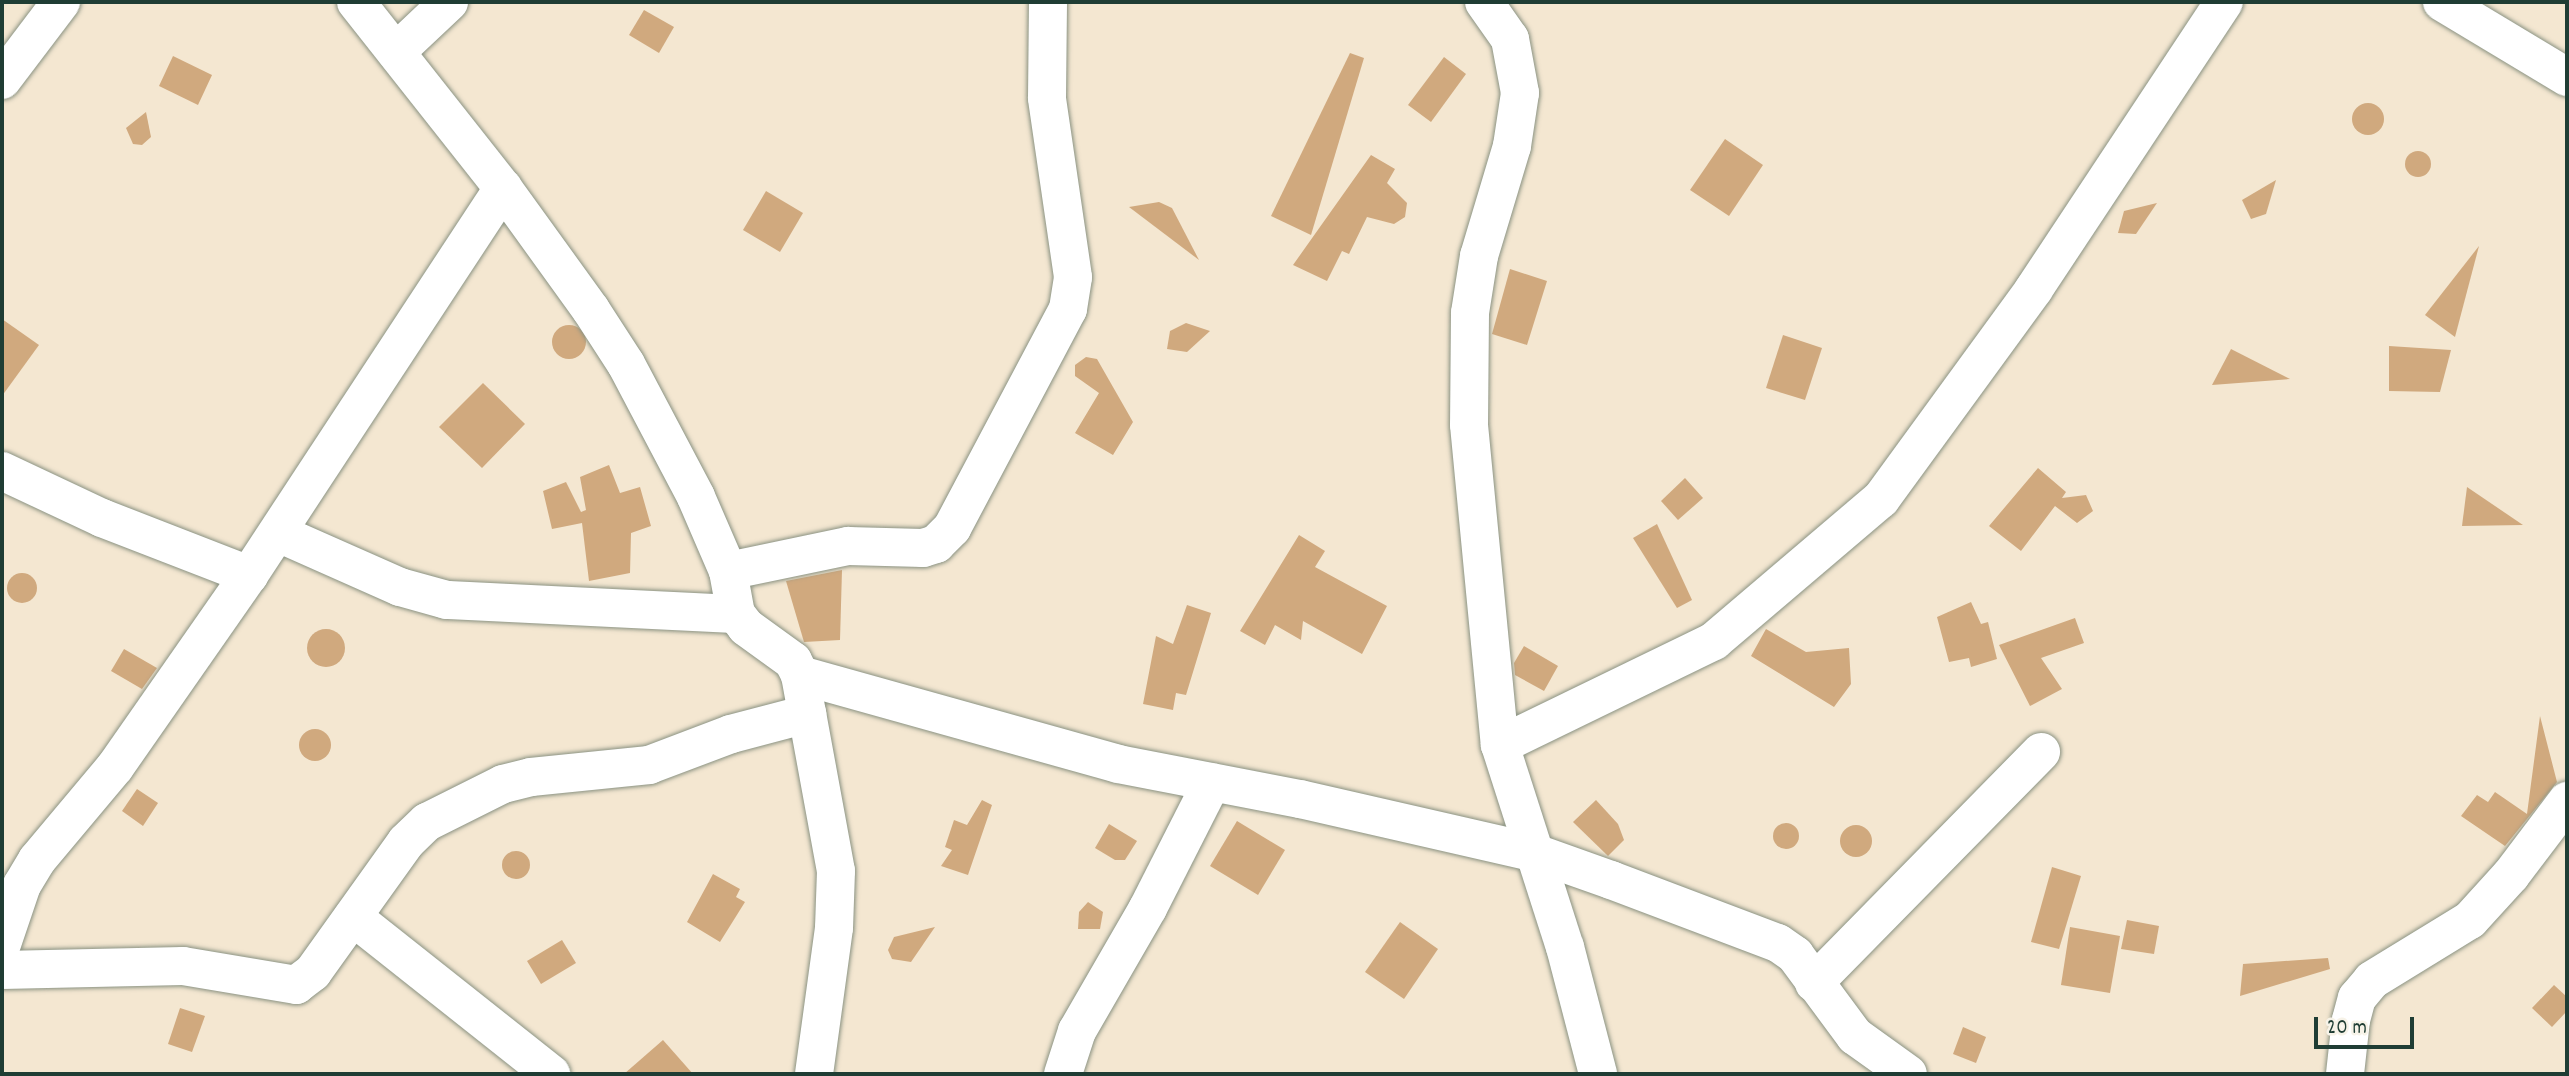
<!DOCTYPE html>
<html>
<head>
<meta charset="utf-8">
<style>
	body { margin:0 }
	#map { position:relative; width:2569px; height:1076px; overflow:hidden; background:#f4e7d1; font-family:Dekko,sans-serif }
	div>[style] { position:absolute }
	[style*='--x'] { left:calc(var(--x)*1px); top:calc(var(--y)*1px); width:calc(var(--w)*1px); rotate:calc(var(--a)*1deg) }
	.building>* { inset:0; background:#d0a97e }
	.round { border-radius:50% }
	.roads { filter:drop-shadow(0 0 2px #8a9282) drop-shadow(0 0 2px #8a9282) }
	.street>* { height:38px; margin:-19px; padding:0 19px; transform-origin:19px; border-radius:19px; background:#fff }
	span { translate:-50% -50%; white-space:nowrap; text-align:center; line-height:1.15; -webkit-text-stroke:6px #f7f3e8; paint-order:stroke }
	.frame { position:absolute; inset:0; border:4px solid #1f3d34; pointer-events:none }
	.scale { position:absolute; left:2314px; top:1017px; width:100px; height:32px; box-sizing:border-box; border:4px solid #1f3d34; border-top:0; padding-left:9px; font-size:21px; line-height:24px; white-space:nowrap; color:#1f3d34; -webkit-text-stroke:5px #f7f3e8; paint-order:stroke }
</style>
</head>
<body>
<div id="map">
	<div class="building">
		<i style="clip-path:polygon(644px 10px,674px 27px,659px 53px,629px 35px)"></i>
		<i style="clip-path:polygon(1350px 53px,1364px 58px,1311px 235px,1271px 216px)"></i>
		<i style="clip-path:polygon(173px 56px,212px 75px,198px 105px,159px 86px)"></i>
		<i style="clip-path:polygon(1444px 57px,1466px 74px,1431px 122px,1408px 105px)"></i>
		<i class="round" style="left:2352px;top:103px;width:32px;height:32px"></i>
		<i style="clip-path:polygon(146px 112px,151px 137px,142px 145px,133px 144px,126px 128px)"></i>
		<i style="clip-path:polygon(1725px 139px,1763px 165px,1729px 216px,1690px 190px)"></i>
		<i class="round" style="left:2405px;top:151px;width:26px;height:26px"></i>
		<i style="clip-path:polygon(1371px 155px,1395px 169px,1387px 183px,1407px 203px,1405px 217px,1394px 224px,1367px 217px,1349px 254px,1342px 251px,1327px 281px,1293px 265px)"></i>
		<i style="clip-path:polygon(2276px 180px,2266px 214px,2251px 219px,2242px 200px)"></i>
		<i style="clip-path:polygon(766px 191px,803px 213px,780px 252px,743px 230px)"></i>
		<i style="clip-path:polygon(1159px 202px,1172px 208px,1199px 260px,1129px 207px)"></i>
		<i style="clip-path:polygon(2157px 203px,2136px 234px,2118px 233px,2124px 211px)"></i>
		<i style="clip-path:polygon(2479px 246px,2455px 337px,2425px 315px)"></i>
		<i style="clip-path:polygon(1510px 269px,1547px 281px,1527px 345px,1492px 334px)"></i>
		<i style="clip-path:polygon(2px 319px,39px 345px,2px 396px)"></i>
		<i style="clip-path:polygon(1186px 323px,1210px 331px,1187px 352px,1167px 349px,1170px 331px)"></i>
		<i class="round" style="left:552px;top:325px;width:34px;height:34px"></i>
		<i style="clip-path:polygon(1783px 335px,1822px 348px,1805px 400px,1766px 388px)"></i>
		<i style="clip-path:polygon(2389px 346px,2451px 350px,2440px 392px,2389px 391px)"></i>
		<i style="clip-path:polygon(2231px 349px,2290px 379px,2212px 385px)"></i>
		<i style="clip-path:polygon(1086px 357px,1097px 359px,1133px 422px,1113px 455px,1075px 433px,1099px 393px,1075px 376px,1075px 365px)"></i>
		<i style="clip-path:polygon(483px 383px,525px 424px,482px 468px,439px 427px)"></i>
		<i style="clip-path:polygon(609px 465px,620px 493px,640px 487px,651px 526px,631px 533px,630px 573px,589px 581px,582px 523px,552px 529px,543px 491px,566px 482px,581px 512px,586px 510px,580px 477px)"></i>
		<i style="clip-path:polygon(2038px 468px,2066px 492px,2062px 498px,2086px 495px,2093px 511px,2077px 523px,2055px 506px,2021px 551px,1989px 526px)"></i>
		<i style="clip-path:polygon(1685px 478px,1703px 498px,1678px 520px,1661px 501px)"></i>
		<i style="clip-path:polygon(2467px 487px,2523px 525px,2462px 526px)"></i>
		<i style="clip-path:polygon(1657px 524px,1692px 600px,1677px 608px,1633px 538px)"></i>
		<i style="clip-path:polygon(1299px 535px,1325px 551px,1315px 567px,1387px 606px,1362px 654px,1303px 621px,1301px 640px,1275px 625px,1265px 645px,1240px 631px)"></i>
		<i style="clip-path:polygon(842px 570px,840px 640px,804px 642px,786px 581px)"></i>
		<i class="round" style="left:7px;top:573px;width:30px;height:30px"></i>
		<i style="clip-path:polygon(1971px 602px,1981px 624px,1988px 622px,1997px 659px,1971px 667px,1969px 658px,1949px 662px,1937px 617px)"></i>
		<i style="clip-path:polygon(1187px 605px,1211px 613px,1186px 695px,1176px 693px,1173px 710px,1143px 704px,1156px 636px,1173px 644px)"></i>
		<i style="clip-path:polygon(2075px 618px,2084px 643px,2041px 658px,2062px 689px,2030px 706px,1999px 645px)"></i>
		<i style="clip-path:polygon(1766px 629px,1806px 652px,1849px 648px,1851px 684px,1834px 707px,1751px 656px)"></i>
		<i class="round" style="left:307px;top:629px;width:38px;height:38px"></i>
		<i style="clip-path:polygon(1524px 646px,1558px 666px,1544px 691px,1515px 675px,1514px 663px)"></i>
		<i style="clip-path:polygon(124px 649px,157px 668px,142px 689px,111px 671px)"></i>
		<i style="clip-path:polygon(2540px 716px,2557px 782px,2505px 846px,2461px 816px,2477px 795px,2488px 802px,2495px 792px,2527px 814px)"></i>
		<i class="round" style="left:299px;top:729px;width:32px;height:32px"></i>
		<i style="clip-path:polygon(137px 789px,158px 803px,143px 826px,122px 811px)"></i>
		<i style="clip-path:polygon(982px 800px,992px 805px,968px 875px,941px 866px,952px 850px,945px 847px,954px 820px,967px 825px)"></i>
		<i style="clip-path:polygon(1596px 800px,1618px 824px,1624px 840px,1608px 856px,1573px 822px)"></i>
		<i style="clip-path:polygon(1237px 821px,1285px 850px,1258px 895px,1210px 866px)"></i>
		<i class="round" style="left:1773px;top:823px;width:26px;height:26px"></i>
		<i style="clip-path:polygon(1109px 824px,1137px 841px,1125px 860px,1115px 860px,1095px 848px)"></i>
		<i class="round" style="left:1840px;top:825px;width:32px;height:32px"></i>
		<i class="round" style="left:502px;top:851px;width:28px;height:28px"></i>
		<i style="clip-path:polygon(2052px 867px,2081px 876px,2059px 949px,2031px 942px)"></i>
		<i style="clip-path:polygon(713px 874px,740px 889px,736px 897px,745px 902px,720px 942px,687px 922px)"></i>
		<i style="clip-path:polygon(1088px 902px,1103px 912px,1100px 929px,1078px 929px,1079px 912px)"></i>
		<i style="clip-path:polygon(2127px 920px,2159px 926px,2154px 954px,2121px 949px)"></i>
		<i style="clip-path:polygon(1400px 922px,1438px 949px,1404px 999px,1365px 972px)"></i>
		<i style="clip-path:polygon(935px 927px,911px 962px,892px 959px,888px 950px,894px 937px)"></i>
		<i style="clip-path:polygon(2070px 927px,2120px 936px,2110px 993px,2061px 985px)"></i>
		<i style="clip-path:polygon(562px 940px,576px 963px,541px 984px,527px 961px)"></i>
		<i style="clip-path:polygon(2328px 958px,2330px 969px,2240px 996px,2243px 964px)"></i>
		<i style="clip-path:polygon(2554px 985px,2567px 997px,2567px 1011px,2552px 1027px,2532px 1008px)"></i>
		<i style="clip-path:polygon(180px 1008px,205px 1016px,192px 1052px,168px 1044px)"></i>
		<i style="clip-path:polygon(1963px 1027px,1986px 1037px,1976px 1063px,1953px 1054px)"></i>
		<i style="clip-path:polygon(663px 1040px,693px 1074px,624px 1074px)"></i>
	</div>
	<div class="roads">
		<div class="street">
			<i style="--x:356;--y:2;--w:237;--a:51.7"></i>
			<i style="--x:503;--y:188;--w:150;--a:54.2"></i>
			<i style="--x:591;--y:310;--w:64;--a:57.1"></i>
			<i style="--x:626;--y:364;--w:150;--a:62.2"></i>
			<i style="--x:696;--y:497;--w:81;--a:66.6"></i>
			<i style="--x:728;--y:571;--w:44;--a:79.5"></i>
			<i style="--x:736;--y:614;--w:16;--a:52"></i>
			<i style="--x:746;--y:627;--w:58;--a:35.9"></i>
			<i style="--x:793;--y:661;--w:16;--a:63"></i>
			<i style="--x:800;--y:675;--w:199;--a:79.6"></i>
			<i style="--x:836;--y:871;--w:57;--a:92"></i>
			<i style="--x:834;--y:928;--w:147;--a:97.8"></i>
			<i style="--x:1484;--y:2;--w:45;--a:54.9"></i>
			<i style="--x:1510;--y:39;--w:55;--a:79.5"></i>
			<i style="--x:1520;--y:93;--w:54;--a:98.6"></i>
			<i style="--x:1512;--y:146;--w:115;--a:106.7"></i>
			<i style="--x:1479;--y:256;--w:58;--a:99"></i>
			<i style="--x:1470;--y:313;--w:112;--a:90.5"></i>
			<i style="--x:1469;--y:425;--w:321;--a:84.5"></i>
			<i style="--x:1500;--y:745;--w:212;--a:72.2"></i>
			<i style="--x:1565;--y:947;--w:131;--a:75.4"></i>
			<i style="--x:2442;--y:2;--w:146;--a:31"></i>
			<i style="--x:396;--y:52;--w:73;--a:-43.3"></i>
			<i style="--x:2;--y:80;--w:98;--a:-52.9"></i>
			<i style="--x:2;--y:471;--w:110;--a:25.2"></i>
			<i style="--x:102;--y:518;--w:158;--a:21.2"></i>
			<i style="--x:278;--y:533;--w:133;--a:23.9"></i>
			<i style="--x:400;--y:587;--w:49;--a:15.5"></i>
			<i style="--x:447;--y:600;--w:289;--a:2.8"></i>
			<i style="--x:728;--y:571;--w:123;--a:-11.8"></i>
			<i style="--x:848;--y:546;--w:75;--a:1.5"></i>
			<i style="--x:923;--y:548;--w:14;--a:-17"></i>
			<i style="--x:936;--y:544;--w:23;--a:-45"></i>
			<i style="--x:952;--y:528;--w:248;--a:-62.1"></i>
			<i style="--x:1068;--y:309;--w:32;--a:-81"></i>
			<i style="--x:1073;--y:277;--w:181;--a:-98.3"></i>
			<i style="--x:1047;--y:98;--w:96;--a:-89.4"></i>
			<i style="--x:800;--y:675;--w:330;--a:15.6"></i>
			<i style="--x:1118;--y:764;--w:185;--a:10.9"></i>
			<i style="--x:1300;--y:799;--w:241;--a:12.9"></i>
			<i style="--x:1535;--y:853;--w:81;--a:19.6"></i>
			<i style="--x:1611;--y:880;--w:178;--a:20.7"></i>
			<i style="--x:1778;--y:943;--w:21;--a:35"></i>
			<i style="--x:1795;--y:955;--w:101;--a:53.5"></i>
			<i style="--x:1855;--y:1036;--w:65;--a:35.6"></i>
			<i style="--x:1500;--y:745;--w:238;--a:-25.9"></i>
			<i style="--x:1714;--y:641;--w:219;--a:-40.4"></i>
			<i style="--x:1881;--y:499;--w:260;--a:-53.9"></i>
			<i style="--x:2034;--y:289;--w:344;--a:-56.5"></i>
			<i style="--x:353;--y:917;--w:253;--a:38.4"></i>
			<i style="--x:2;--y:944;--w:62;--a:-71.3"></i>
			<i style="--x:22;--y:885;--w:29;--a:-59"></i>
			<i style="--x:37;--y:860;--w:121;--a:-50"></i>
			<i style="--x:115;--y:767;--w:234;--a:-55.1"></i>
			<i style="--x:249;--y:575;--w:463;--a:-56.7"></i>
			<i style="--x:2;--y:970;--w:181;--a:-1.3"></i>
			<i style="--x:183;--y:966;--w:115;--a:9.5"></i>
			<i style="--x:296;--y:985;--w:21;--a:-37"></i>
			<i style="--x:313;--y:972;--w:160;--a:-54.4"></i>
			<i style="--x:406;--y:842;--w:29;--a:-44"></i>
			<i style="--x:427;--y:822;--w:85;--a:-26.6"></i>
			<i style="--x:503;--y:784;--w:29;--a:-14"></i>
			<i style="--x:531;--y:777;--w:119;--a:-5.8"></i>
			<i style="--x:649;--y:765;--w:88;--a:-20.7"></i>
			<i style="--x:731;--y:734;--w:79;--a:-14.7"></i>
			<i style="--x:1814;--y:983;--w:324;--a:-45.5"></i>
			<i style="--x:1063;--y:1074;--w:45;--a:-72"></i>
			<i style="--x:1077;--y:1031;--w:142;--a:-60"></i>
			<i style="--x:1148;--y:908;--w:141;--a:-63.1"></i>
			<i style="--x:2345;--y:1074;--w:54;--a:-83.7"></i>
			<i style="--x:2351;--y:1020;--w:23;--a:-75"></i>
			<i style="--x:2357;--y:998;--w:23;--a:-50"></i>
			<i style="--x:2372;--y:980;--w:115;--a:-31.5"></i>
			<i style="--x:2470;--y:920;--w:61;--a:-47.7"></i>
			<i style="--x:2511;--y:875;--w:93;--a:-52.9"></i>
		</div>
	</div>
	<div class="frame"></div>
	<div class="scale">20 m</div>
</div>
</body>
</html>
